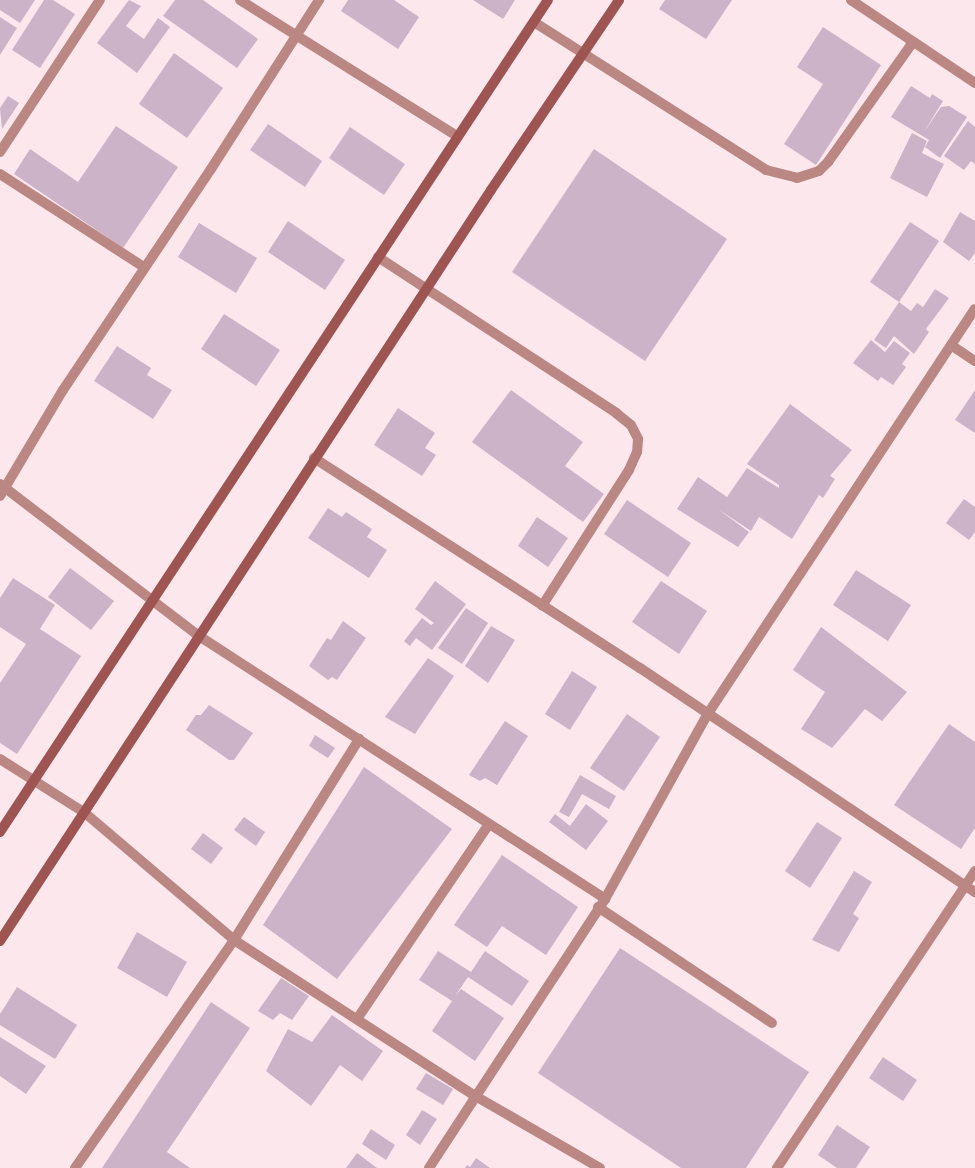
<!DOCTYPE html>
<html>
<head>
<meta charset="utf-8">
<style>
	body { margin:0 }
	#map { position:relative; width:975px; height:1168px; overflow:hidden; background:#fce7ed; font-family:"Roboto Condensed",sans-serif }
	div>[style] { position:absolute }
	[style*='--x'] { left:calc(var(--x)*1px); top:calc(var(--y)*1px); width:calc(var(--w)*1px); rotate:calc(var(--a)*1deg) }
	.building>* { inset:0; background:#ccb3c8 }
	.street>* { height:10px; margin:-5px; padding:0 5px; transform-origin:5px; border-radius:5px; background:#bb8783 }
	.secondary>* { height:10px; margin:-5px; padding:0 5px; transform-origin:5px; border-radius:5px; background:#9e5552 }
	span { translate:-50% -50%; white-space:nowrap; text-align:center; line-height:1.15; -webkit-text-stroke:4px #fafafa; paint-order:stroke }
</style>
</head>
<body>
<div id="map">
	<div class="building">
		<i style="clip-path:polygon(0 0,35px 0,20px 23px,0 10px)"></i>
		<i style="clip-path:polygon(44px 0,53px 0,75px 14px,40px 68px,12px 50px)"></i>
		<i style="clip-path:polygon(129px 0,141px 6px,126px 26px,144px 39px,158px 18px,170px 27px,137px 73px,97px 43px)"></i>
		<i style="clip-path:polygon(175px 0,203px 0,258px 39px,237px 68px,163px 16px)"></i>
		<i style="clip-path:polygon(348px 0,394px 0,419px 17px,398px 49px,341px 11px)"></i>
		<i style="clip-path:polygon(473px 0,515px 0,503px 19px)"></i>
		<i style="clip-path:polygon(665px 0,732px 0,706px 39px,659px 9px)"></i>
		<i style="clip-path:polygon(0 17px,17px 28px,0 55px)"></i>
		<i style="clip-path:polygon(823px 27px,881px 65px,816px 165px,784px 144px,823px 84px,797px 67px)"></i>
		<i style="clip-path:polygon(174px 53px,223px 88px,187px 138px,139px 104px)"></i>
		<i style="clip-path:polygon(911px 86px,930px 98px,932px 94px,943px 101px,924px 132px,941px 107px,949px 106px,967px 117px,940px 158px,925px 147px,929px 140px,891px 117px)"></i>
		<i style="clip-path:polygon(8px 96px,19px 103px,2px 129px,0 108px)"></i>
		<i style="clip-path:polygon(968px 121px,975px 127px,975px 164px,971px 161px,964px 170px,944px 156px)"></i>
		<i style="clip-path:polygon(268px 124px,322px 161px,305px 187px,250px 150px)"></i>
		<i style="clip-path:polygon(116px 126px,178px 167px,123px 248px,14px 174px,30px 149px,78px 182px)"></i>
		<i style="clip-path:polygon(350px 127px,405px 164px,384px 195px,329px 158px)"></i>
		<i style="clip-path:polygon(912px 133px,927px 141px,922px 153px,944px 164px,927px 197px,890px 178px)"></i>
		<i style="clip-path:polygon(594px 149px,727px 239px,645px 361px,512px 272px)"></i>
		<i style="clip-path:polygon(960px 212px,975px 221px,975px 253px,969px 261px,943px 242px)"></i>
		<i style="clip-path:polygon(288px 221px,345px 260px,325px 290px,268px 252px)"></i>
		<i style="clip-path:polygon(910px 222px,939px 241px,899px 302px,870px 282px)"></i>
		<i style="clip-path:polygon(199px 223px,257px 258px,236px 293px,178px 257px)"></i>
		<i style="clip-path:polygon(935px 289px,949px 298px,926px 329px,929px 332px,914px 354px,894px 336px,886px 348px,874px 340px,899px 302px,911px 311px,917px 303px,923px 307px)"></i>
		<i style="clip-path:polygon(224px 314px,280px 350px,256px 386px,201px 349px)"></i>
		<i style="clip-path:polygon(871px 340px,885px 352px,894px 341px,910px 353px,902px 364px,906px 367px,893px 385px,881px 377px,878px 381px,853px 363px)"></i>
		<i style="clip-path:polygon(117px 346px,151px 368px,147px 375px,172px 390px,153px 419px,94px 381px)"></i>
		<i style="clip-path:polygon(511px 390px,583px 442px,565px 466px,604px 494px,583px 522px,472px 442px)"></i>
		<i style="clip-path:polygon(975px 390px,975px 433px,955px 420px)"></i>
		<i style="clip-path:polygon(790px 404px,852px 450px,830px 476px,835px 479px,823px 498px,819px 495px,792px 539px,759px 517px,751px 531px,718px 509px,749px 532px,738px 547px,677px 509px,698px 477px,727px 497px,747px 468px,779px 488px,779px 485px,747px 464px)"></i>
		<i style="clip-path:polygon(398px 408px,435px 433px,425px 448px,436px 455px,422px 476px,374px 445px)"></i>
		<i style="clip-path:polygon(964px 499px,975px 507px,975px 532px,969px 540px,946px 523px)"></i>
		<i style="clip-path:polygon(627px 500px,691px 543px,668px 577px,604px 534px)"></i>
		<i style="clip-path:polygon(328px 508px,342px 517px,346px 512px,372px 529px,367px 537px,387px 550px,369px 578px,308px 538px)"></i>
		<i style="clip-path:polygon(537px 517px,568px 538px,548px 567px,518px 546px)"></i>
		<i style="clip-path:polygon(70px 568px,114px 601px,91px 630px,48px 597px)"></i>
		<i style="clip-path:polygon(856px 570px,911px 605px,888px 641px,833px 605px)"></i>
		<i style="clip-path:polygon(13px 578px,55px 605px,40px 629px,81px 656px,17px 754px,0 743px,0 683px,26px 644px,0 627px,0 598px)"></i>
		<i style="clip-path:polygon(435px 581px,466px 604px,432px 650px,416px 638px,410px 646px,404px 641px,422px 618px,431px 625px,434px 623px,415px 609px)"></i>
		<i style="clip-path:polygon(661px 581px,707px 611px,679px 654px,632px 622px)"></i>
		<i style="clip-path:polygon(466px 608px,488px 623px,462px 664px,438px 648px)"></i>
		<i style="clip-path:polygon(343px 621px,366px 638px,337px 680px,332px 677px,328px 680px,309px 666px,327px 638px,331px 640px)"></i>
		<i style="clip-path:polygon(491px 626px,515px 640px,488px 683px,465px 666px)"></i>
		<i style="clip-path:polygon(821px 627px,907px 692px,882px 721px,865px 709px,832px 748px,801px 729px,825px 692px,793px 670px)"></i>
		<i style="clip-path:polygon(428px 658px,454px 676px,415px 734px,385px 717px)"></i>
		<i style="clip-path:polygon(572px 671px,597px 687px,570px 730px,545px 714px)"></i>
		<i style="clip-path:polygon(209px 705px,253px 733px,234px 760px,229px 760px,186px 730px,196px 715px,201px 715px)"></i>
		<i style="clip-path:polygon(627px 714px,660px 737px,624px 791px,590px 768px)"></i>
		<i style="clip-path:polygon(505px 721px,528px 736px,497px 785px,485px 778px,480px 781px,469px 775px)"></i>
		<i style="clip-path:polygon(949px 724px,975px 742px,975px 828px,961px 849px,894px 805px)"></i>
		<i style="clip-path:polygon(315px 735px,335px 748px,328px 758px,309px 746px)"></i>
		<i style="clip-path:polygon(364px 767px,452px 829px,337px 979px,263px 925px)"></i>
		<i style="clip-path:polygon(580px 775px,616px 796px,609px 809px,582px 794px,569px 817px,559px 812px)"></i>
		<i style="clip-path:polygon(586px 804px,608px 821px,586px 850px,549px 822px,555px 814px,570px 826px)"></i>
		<i style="clip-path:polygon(244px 817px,265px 832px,256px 846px,234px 830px)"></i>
		<i style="clip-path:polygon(817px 822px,842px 838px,810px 888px,785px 871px)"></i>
		<i style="clip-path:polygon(203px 833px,223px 848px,211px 864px,191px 849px)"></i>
		<i style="clip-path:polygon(502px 855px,578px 907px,546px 955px,502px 926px,487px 947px,454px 925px)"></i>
		<i style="clip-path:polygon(854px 871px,872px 882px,853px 914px,859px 918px,839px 952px,812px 940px)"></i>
		<i style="clip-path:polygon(137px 932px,187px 962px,167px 997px,117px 968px)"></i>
		<i style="clip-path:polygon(620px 948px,809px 1072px,746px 1168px,681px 1168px,538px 1073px)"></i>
		<i style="clip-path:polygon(438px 951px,471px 972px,485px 951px,529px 981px,512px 1006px,468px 977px,455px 996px,461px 989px,504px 1018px,475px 1061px,432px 1031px,452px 1001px,419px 980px)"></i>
		<i style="clip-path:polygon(281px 978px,309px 996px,292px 1020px,280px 1013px,273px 1020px,258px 1011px)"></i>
		<i style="clip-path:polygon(17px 987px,77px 1025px,55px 1059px,0 1025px,0 1014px)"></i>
		<i style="clip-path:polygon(211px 1002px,250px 1028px,167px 1152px,190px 1168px,102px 1168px)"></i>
		<i style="clip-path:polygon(332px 1015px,383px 1051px,362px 1081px,340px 1065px,311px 1106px,266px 1071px,288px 1029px,312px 1042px)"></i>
		<i style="clip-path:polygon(0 1037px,46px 1066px,26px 1094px,0 1076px)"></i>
		<i style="clip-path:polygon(883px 1057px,917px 1080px,903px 1101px,869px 1078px)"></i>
		<i style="clip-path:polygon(426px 1073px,453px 1089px,443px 1105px,416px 1089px)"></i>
		<i style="clip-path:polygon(422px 1110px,437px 1119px,420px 1145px,406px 1135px)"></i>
		<i style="clip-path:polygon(837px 1125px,870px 1147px,856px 1168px,837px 1168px,818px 1155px)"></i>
		<i style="clip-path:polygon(371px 1129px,395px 1145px,386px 1160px,362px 1144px)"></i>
		<i style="clip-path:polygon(357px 1153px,377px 1168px,346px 1168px)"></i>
		<i style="clip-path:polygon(476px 1158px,490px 1168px,465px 1168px,467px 1165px,470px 1167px)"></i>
	</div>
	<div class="street">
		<i style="--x:240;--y:0;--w:257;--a:32.1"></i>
		<i style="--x:851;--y:0;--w:149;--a:33.8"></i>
		<i style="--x:534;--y:22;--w:275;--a:32.5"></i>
		<i style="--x:766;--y:170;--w:32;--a:14"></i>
		<i style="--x:797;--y:178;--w:23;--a:-18"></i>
		<i style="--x:819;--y:171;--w:13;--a:-45"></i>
		<i style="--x:828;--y:162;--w:147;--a:-54.7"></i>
		<i style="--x:0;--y:152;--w:182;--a:-56.7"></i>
		<i style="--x:0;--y:174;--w:171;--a:32.9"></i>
		<i style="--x:378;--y:257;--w:285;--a:33.2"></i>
		<i style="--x:616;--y:413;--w:19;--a:39"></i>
		<i style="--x:631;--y:425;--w:16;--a:63"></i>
		<i style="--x:638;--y:439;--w:13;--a:94"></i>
		<i style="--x:637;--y:452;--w:20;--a:114"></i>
		<i style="--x:629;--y:470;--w:161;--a:122.6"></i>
		<i style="--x:951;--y:345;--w:29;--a:34"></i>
		<i style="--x:314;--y:458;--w:388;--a:32.8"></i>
		<i style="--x:640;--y:668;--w:403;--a:33.8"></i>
		<i style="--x:0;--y:484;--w:250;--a:37.4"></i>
		<i style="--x:199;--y:636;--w:484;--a:32.9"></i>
		<i style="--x:0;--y:496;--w:123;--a:-59.3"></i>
		<i style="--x:63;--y:390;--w:266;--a:-56.2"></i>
		<i style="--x:211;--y:169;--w:201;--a:-57.4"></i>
		<i style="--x:0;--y:759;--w:101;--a:32.4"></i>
		<i style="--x:85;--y:813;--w:196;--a:40.4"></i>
		<i style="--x:234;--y:940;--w:289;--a:32.9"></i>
		<i style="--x:477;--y:1097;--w:142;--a:30"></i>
		<i style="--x:598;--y:907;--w:209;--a:33.7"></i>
		<i style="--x:357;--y:1019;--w:235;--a:-55.9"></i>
		<i style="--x:75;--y:1168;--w:278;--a:-55.1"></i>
		<i style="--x:234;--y:940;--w:237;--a:-58.1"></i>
		<i style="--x:429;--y:1168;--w:321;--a:-56.8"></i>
		<i style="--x:605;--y:899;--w:210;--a:-61"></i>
		<i style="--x:707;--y:715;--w:486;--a:-56.6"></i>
		<i style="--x:777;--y:1168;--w:357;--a:-56.3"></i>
	</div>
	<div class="secondary">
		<i style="--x:0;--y:832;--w:996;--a:-56.63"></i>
		<i style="--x:0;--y:941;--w:897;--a:-56.82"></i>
		<i style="--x:491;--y:190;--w:229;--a:-56"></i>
	</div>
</div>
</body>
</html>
